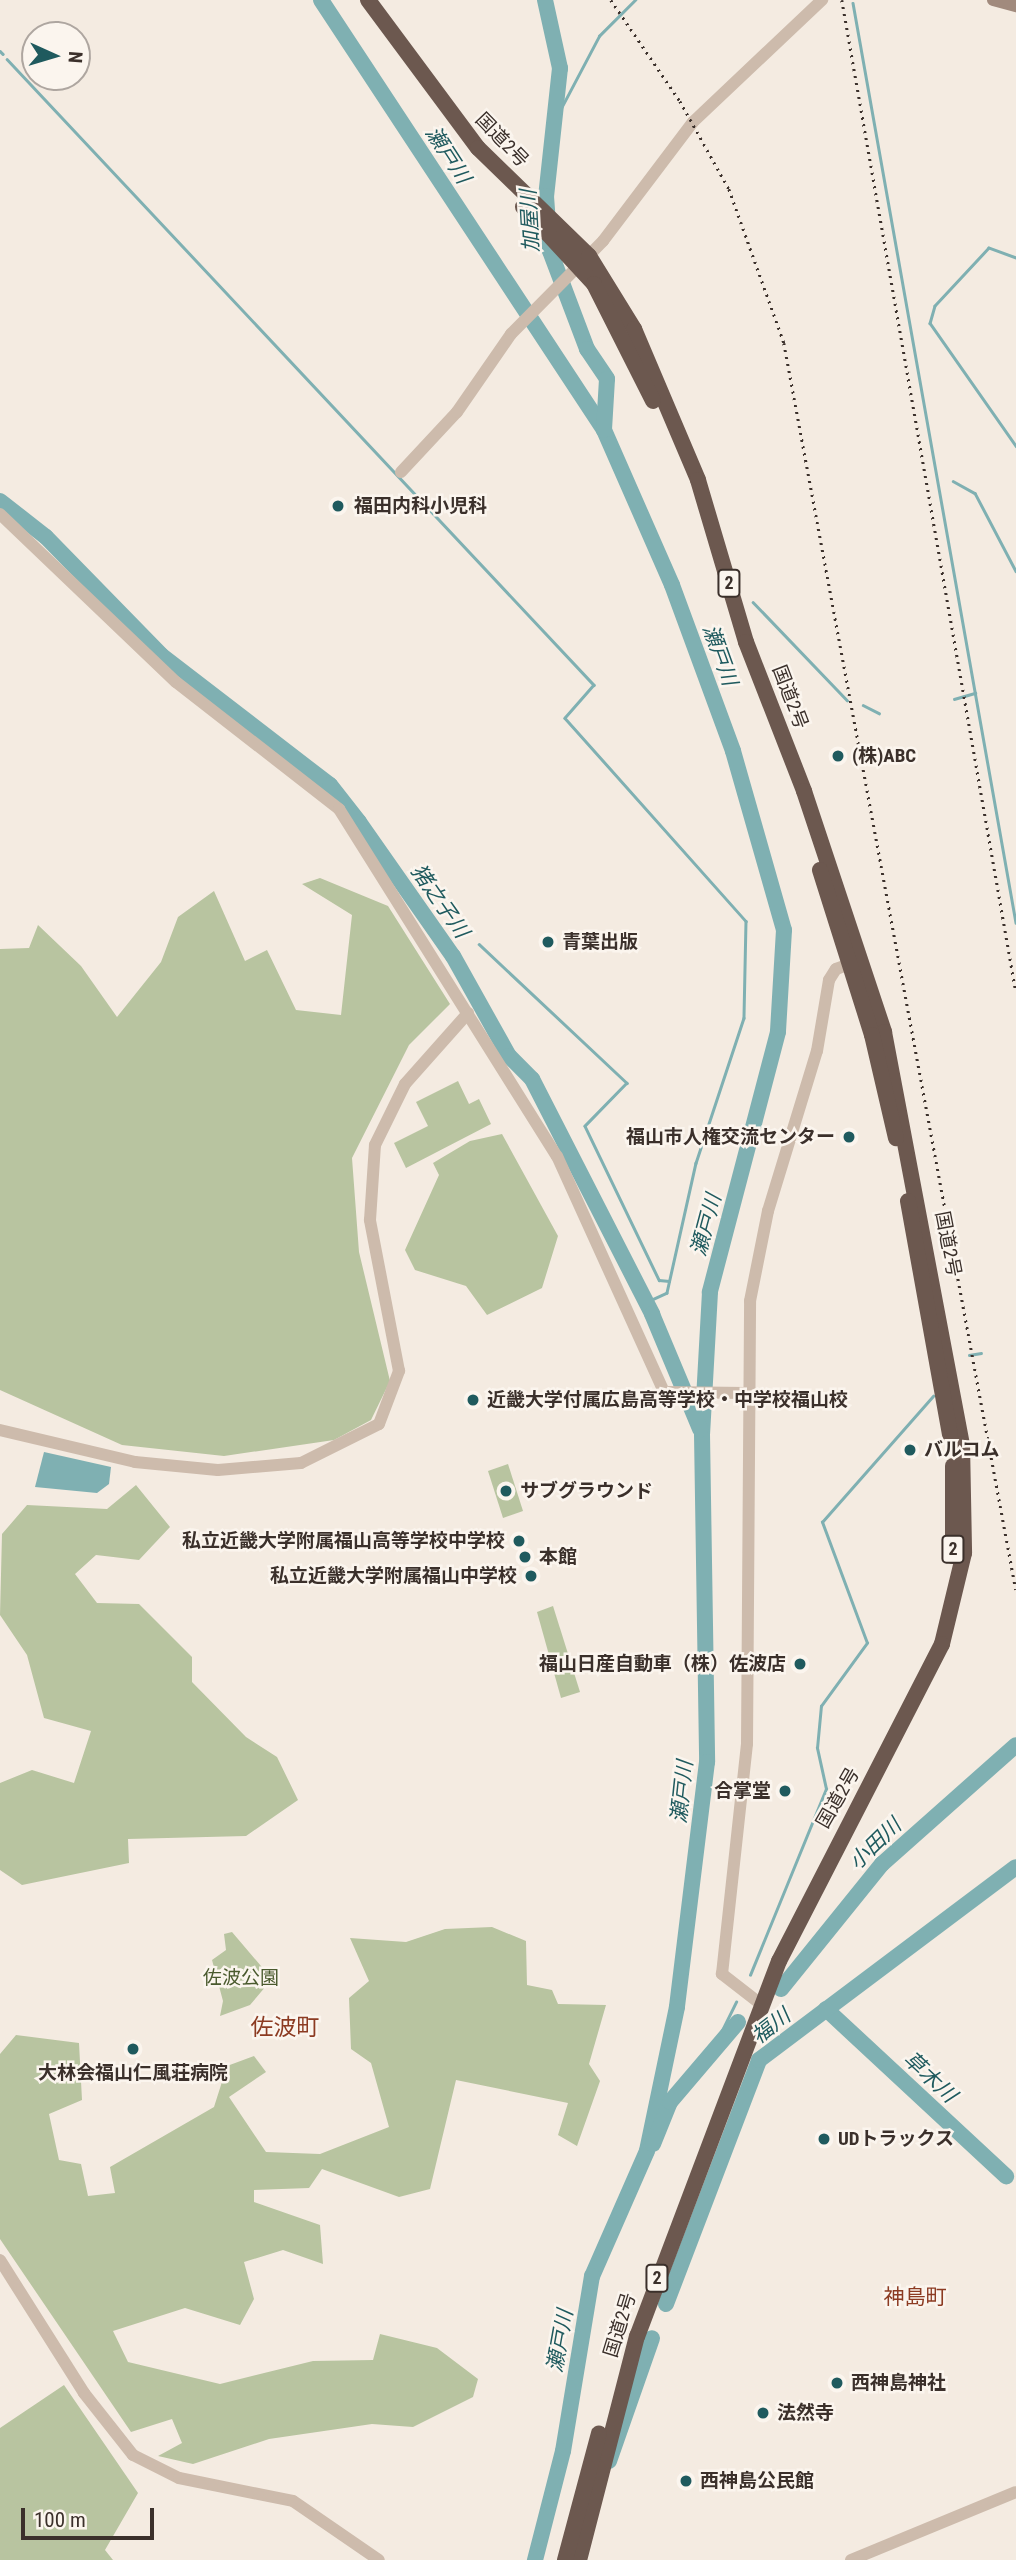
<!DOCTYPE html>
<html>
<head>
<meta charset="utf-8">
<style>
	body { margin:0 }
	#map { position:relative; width:1016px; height:2560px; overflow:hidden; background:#f4ebe1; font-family:"Roboto Condensed","Noto Sans JP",sans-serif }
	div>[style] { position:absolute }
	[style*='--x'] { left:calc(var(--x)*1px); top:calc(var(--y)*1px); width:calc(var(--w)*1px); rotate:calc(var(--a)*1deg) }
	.green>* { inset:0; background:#b8c4a0 }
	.water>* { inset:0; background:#7fb0b2 }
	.stream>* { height:2.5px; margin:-1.25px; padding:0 1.25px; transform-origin:1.25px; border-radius:1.25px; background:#7fb0b2 }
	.river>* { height:16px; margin:-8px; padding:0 8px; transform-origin:8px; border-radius:8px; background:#7fb0b2 }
	.tertiary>* { height:12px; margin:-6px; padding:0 6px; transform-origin:6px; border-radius:6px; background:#cdbbac }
	.secondary>* { height:12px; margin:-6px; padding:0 6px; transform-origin:6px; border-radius:6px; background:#a18a7d }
	.trunk>* { height:16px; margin:-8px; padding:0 8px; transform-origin:8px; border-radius:8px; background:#6c584f }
	.rail>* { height:2.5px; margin-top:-1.25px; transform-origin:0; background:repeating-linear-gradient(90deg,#3b302b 0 2px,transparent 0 7px) }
	.dots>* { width:19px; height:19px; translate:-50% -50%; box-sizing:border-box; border:4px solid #fbf5ee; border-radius:50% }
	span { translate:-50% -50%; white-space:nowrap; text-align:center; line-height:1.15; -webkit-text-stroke:5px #fbf5ee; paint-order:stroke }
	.shield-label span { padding:2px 5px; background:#fbf5ee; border:2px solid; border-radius:5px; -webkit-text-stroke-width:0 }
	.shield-label { font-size:18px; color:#3b302b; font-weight:700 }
	.street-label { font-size:19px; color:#3b302b }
	.poi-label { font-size:19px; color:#3b302b; font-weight:700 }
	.left { translate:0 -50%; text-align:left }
	.right { translate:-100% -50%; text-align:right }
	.park-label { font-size:19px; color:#4a5a2e }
	.water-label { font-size:21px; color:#1f5a5e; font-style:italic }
	.neighbourhood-label { font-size:21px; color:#8c3b22 }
	.quarter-label { font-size:23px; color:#8c3b22 }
	.north { position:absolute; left:21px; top:21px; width:70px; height:70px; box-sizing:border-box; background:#fbf5ee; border:2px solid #aea6a0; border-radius:50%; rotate:94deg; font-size:19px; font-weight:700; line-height:28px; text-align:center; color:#3b302b }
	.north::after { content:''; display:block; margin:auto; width:24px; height:32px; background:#1f5a5e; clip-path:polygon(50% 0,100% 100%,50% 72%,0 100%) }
	.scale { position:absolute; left:21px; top:2508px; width:133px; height:32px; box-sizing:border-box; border:4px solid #3b302b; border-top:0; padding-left:9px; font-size:21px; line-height:24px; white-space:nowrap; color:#3b302b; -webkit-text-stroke:5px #fbf5ee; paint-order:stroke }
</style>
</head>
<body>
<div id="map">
	<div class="green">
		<i style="clip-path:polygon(320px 878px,388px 906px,450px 1004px,409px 1045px,352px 1158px,359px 1252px,390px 1381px,371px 1420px,334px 1440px,224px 1456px,122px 1445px,0 1390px,0 949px,29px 948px,38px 925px,81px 966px,117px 1017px,161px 962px,178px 917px,214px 891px,245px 961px,267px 950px,296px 1010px,341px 1015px,352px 915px,302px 884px)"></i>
		<i style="clip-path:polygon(458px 1081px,469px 1104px,479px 1099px,491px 1124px,406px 1168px,394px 1143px,428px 1126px,416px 1102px)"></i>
		<i style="clip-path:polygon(502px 1134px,558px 1236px,542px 1288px,487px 1315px,466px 1286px,415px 1270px,405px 1250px,439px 1175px,433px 1163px,470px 1141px)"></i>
		<i style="clip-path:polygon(508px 1464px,523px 1511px,503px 1518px,488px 1471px)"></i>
		<i style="clip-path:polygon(136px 1485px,170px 1527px,139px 1560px,96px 1555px,75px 1574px,97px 1603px,139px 1604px,192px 1657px,192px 1682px,246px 1737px,277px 1757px,298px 1800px,246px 1836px,128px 1839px,129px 1863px,22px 1885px,0 1870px,0 1783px,32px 1770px,74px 1783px,91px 1731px,44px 1718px,27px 1655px,0 1615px,2px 1534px,27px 1505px,107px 1509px)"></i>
		<i style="clip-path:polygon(553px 1606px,580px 1692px,561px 1698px,537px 1612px)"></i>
		<i style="clip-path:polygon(492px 1927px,526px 1941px,527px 1985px,552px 1990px,558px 2004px,606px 2005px,589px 2064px,600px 2081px,577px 2146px,558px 2135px,568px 2103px,456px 2080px,430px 2189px,399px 2197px,322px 2169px,309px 2188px,254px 2190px,254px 2202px,320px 2225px,323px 2264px,283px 2250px,244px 2262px,254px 2299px,240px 2325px,185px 2308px,113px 2331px,128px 2362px,220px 2384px,313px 2361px,373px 2360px,380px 2334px,437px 2348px,478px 2379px,473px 2397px,413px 2427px,372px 2424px,269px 2439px,193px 2464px,158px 2456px,182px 2443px,172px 2419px,131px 2432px,0 2239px,0 2054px,16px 2035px,79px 2043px,82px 2100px,49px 2114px,59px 2160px,81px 2164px,88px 2196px,115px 2193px,110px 2167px,214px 2107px,227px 2066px,254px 2056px,266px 2072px,229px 2097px,266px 2152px,320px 2154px,389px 2127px,371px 2063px,351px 2049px,349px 1998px,369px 1981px,350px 1938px,406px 1942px,445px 1929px)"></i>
		<i style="clip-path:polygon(232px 1932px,272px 1979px,250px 2005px,220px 2016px,223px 2001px,212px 1960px,226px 1950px,224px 1934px)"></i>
		<i style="clip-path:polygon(64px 2385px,138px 2493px,105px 2550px,113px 2560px,0 2560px,0 2428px)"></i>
	</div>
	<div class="water">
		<i style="clip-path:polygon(44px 1452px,111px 1467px,109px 1484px,97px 1493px,35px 1487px)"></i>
	</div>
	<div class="stream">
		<i style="--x:853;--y:3;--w:934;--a:79.95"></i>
		<i style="--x:0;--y:51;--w:4;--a:45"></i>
		<i style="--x:7;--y:59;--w:858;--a:46.84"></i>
		<i style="--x:594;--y:685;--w:44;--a:131.3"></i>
		<i style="--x:565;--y:718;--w:272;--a:48.3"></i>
		<i style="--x:746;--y:921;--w:97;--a:91.2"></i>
		<i style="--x:744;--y:1018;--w:153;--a:108.3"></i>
		<i style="--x:696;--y:1163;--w:133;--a:102.6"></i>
		<i style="--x:667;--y:1293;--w:23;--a:155"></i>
		<i style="--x:559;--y:112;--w:86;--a:-62.2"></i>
		<i style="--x:599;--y:36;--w:51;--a:-45"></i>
		<i style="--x:1016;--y:258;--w:29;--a:-160"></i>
		<i style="--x:989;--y:248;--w:79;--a:133"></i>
		<i style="--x:935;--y:306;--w:18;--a:106"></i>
		<i style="--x:930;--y:323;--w:150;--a:55"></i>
		<i style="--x:953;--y:481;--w:25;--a:29"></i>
		<i style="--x:975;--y:493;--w:88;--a:62.3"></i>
		<i style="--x:753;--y:602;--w:136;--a:46.2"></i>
		<i style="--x:954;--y:699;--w:22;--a:-16"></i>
		<i style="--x:863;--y:705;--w:18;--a:27"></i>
		<i style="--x:479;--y:944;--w:203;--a:43.2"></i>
		<i style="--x:627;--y:1083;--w:60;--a:134.3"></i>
		<i style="--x:585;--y:1126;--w:171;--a:64.3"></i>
		<i style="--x:659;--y:1280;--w:10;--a:6"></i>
		<i style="--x:969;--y:1355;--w:12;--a:-9"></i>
		<i style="--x:750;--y:1975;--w:201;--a:-67.8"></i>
		<i style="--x:826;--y:1789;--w:42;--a:-102.4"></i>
		<i style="--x:817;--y:1748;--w:42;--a:-84.6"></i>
		<i style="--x:821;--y:1706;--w:78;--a:-53.9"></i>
		<i style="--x:867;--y:1643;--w:129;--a:-110.4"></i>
		<i style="--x:822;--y:1522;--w:168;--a:-48.6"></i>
		<i style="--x:702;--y:2071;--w:77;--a:-63.8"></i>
	</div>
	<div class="river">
		<i style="--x:321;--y:0;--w:515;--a:56.65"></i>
		<i style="--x:604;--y:430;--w:169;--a:66.3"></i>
		<i style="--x:672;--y:585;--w:177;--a:69.8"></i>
		<i style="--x:733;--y:751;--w:186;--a:74.1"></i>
		<i style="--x:784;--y:930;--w:102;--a:93.4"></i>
		<i style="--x:778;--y:1032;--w:269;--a:104.7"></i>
		<i style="--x:710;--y:1292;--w:142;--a:93.2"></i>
		<i style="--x:702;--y:1434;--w:328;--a:89.1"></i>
		<i style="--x:707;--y:1762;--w:247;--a:97"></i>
		<i style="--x:677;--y:2007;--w:147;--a:101.8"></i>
		<i style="--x:647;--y:2151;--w:137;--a:113.7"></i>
		<i style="--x:592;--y:2276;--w:177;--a:99.4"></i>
		<i style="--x:563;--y:2451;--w:113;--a:104.4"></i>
		<i style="--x:545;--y:0;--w:70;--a:77.6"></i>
		<i style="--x:560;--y:68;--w:129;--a:96.2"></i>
		<i style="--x:546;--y:196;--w:55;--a:85.8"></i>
		<i style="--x:550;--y:251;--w:105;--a:69.3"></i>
		<i style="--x:587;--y:349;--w:36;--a:56"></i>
		<i style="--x:607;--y:379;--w:51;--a:93.4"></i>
		<i style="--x:0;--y:501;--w:58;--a:38"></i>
		<i style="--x:46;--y:537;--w:165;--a:45.7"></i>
		<i style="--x:161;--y:655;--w:213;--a:37.6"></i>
		<i style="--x:330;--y:785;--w:47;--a:51.9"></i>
		<i style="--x:359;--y:822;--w:164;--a:55"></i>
		<i style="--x:453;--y:956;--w:115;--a:60.8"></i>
		<i style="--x:509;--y:1056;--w:33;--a:45"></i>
		<i style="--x:532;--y:1079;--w:264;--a:62.9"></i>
		<i style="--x:652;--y:1314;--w:125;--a:67.3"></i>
		<i style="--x:781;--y:1989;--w:161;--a:-51.1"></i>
		<i style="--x:882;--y:1864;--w:179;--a:-41.6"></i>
		<i style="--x:826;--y:2009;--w:246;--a:42.9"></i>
		<i style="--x:653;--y:2144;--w:45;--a:-68"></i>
		<i style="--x:670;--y:2102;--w:105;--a:-49.6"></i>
		<i style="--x:666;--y:2304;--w:261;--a:-69.1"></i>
		<i style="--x:759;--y:2060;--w:321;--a:-36.9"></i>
		<i style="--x:609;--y:2461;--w:130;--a:-70.7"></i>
	</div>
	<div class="tertiary">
		<i style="--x:401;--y:472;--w:82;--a:-47"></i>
		<i style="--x:457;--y:412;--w:95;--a:-55.3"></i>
		<i style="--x:511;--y:334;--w:131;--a:-45.3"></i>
		<i style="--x:603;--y:241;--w:149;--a:-52.9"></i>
		<i style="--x:693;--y:122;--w:178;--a:-43.4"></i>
		<i style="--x:0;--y:514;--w:243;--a:43.7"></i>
		<i style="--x:176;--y:682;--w:207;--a:37.9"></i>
		<i style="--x:339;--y:809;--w:410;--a:57.9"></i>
		<i style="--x:557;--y:1156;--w:259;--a:65.6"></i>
		<i style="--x:664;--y:1392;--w:81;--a:0.7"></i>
		<i style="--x:0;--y:1430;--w:139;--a:13.3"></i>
		<i style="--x:135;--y:1462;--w:83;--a:5.5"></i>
		<i style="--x:218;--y:1470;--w:83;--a:-4.8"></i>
		<i style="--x:301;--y:1463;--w:87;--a:-26.6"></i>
		<i style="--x:379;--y:1424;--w:57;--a:-69.3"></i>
		<i style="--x:399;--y:1371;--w:154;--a:-100.9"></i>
		<i style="--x:370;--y:1220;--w:75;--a:-86.2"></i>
		<i style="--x:375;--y:1145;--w:68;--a:-63.8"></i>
		<i style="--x:405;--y:1084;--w:95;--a:-48.4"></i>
		<i style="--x:762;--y:2005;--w:51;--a:-142.2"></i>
		<i style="--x:722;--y:1974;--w:231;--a:-83.8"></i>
		<i style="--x:747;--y:1744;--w:443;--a:-89.6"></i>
		<i style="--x:750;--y:1301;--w:92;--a:-78.7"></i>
		<i style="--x:768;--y:1211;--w:167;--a:-73"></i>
		<i style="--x:817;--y:1051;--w:72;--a:-80.4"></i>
		<i style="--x:829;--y:980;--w:13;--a:-58"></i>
		<i style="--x:836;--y:969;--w:23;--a:-20"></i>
		<i style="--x:0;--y:2260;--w:157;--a:57.7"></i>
		<i style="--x:84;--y:2393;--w:79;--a:51.7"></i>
		<i style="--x:133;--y:2455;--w:51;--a:26.6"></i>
		<i style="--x:179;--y:2478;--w:116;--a:11.4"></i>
		<i style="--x:293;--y:2501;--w:104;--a:34.5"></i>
		<i style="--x:851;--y:2560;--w:178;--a:-22.4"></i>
	</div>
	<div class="secondary">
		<i style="--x:993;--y:0;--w:24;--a:15"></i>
	</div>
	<div class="trunk">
		<i style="--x:368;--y:0;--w:184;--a:53.4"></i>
		<i style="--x:478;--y:148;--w:155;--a:44.2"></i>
		<i style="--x:589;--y:256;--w:86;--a:58.3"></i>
		<i style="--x:634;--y:329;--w:164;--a:67"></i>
		<i style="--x:698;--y:480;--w:169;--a:73.5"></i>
		<i style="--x:746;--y:642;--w:160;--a:68.7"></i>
		<i style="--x:804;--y:791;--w:254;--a:71.6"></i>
		<i style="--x:884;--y:1032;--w:419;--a:79.3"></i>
		<i style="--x:962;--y:1444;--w:109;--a:88.9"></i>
		<i style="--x:964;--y:1553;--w:94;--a:103.6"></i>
		<i style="--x:942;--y:1644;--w:356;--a:117.2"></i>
		<i style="--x:779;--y:1961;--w:401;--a:110.7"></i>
		<i style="--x:637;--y:2336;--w:231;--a:104.5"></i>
		<i style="--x:523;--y:207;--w:105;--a:47.3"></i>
		<i style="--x:594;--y:284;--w:131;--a:63.2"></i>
		<i style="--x:820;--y:870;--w:173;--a:72.5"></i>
		<i style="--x:872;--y:1035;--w:106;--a:76.9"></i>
		<i style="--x:908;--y:1201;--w:237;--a:79.8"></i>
		<i style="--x:953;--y:1556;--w:90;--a:-90"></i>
		<i style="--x:565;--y:2560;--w:131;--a:-75"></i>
	</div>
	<div class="rail">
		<i style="--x:611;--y:0;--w:122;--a:55.7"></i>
		<i style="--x:680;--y:101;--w:101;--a:60.9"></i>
		<i style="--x:729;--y:189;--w:164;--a:70.3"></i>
		<i style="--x:784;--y:343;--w:1268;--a:79.46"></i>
		<i style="--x:842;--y:0;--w:1007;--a:80.05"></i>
	</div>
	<div class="dots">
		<i style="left:338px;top:506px;background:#1f5a5e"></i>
		<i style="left:838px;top:756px;background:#1f5a5e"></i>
		<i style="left:548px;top:942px;background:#1f5a5e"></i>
		<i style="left:849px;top:1137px;background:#1f5a5e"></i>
		<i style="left:473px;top:1400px;background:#1f5a5e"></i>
		<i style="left:910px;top:1450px;background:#1f5a5e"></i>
		<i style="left:506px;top:1491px;background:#1f5a5e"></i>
		<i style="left:519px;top:1541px;background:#1f5a5e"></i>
		<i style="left:525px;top:1557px;background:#1f5a5e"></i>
		<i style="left:531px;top:1576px;background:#1f5a5e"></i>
		<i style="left:800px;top:1664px;background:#1f5a5e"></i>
		<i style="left:785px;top:1791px;background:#1f5a5e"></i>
		<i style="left:133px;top:2049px;background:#1f5a5e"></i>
		<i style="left:824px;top:2139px;background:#1f5a5e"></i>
		<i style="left:837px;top:2383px;background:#1f5a5e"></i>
		<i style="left:763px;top:2413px;background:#1f5a5e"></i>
		<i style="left:686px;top:2481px;background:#1f5a5e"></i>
	</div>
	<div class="shield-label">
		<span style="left:729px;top:583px">2</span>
		<span style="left:953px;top:1549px">2</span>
		<span style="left:657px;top:2278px">2</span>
	</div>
	<div class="street-label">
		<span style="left:502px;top:140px;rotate:46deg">国道2号</span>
		<span style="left:790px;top:697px;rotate:69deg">国道2号</span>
		<span style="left:948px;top:1244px;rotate:79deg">国道2号</span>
		<span style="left:838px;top:1798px;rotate:-60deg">国道2号</span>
		<span style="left:620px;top:2325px;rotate:-73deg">国道2号</span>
	</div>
	<div class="poi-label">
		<span class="left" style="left:354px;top:506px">福田内科小児科</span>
		<span class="left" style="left:852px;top:756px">(株)ABC</span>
		<span class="left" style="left:562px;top:942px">青葉出版</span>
		<span class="right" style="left:835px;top:1137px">福山市人権交流センター</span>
		<span class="left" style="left:487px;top:1400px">近畿大学付属広島高等学校・中学校福山校</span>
		<span class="left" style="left:924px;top:1450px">バルコム</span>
		<span class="left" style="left:520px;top:1491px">サブグラウンド</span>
		<span class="right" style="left:505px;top:1541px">私立近畿大学附属福山高等学校中学校</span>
		<span class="left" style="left:539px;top:1557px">本館</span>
		<span class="right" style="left:517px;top:1576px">私立近畿大学附属福山中学校</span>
		<span class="right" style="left:786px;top:1664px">福山日産自動車（株）佐波店</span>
		<span class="right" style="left:771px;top:1791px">合掌堂</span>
		<span style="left:133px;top:2073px">大林会福山仁風荘病院</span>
		<span class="left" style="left:838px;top:2139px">UDトラックス</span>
		<span class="left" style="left:851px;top:2383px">西神島神社</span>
		<span class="left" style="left:777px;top:2413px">法然寺</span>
		<span class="left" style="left:700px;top:2481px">西神島公民館</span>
	</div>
	<div class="park-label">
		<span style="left:241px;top:1978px">佐波公園</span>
	</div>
	<div class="water-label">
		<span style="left:448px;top:155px;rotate:57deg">瀬戸川</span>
		<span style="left:530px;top:221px;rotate:-93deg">加屋川</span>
		<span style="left:720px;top:655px;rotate:70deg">瀬戸川</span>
		<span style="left:440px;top:901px;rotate:55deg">猪之子川</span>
		<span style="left:706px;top:1225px;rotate:-75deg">瀬戸川</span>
		<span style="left:682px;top:1792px;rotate:-84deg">瀬戸川</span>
		<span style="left:875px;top:1844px;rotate:-44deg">小田川</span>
		<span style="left:771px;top:2026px;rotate:-38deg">福川</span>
		<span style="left:930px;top:2077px;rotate:43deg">草木川</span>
		<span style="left:560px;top:2341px;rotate:-80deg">瀬戸川</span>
	</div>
	<div class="neighbourhood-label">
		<span style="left:915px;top:2297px">神島町</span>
	</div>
	<div class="quarter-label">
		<span style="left:285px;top:2028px">佐波町</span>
	</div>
	<div class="north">N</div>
	<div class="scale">100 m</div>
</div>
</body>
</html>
